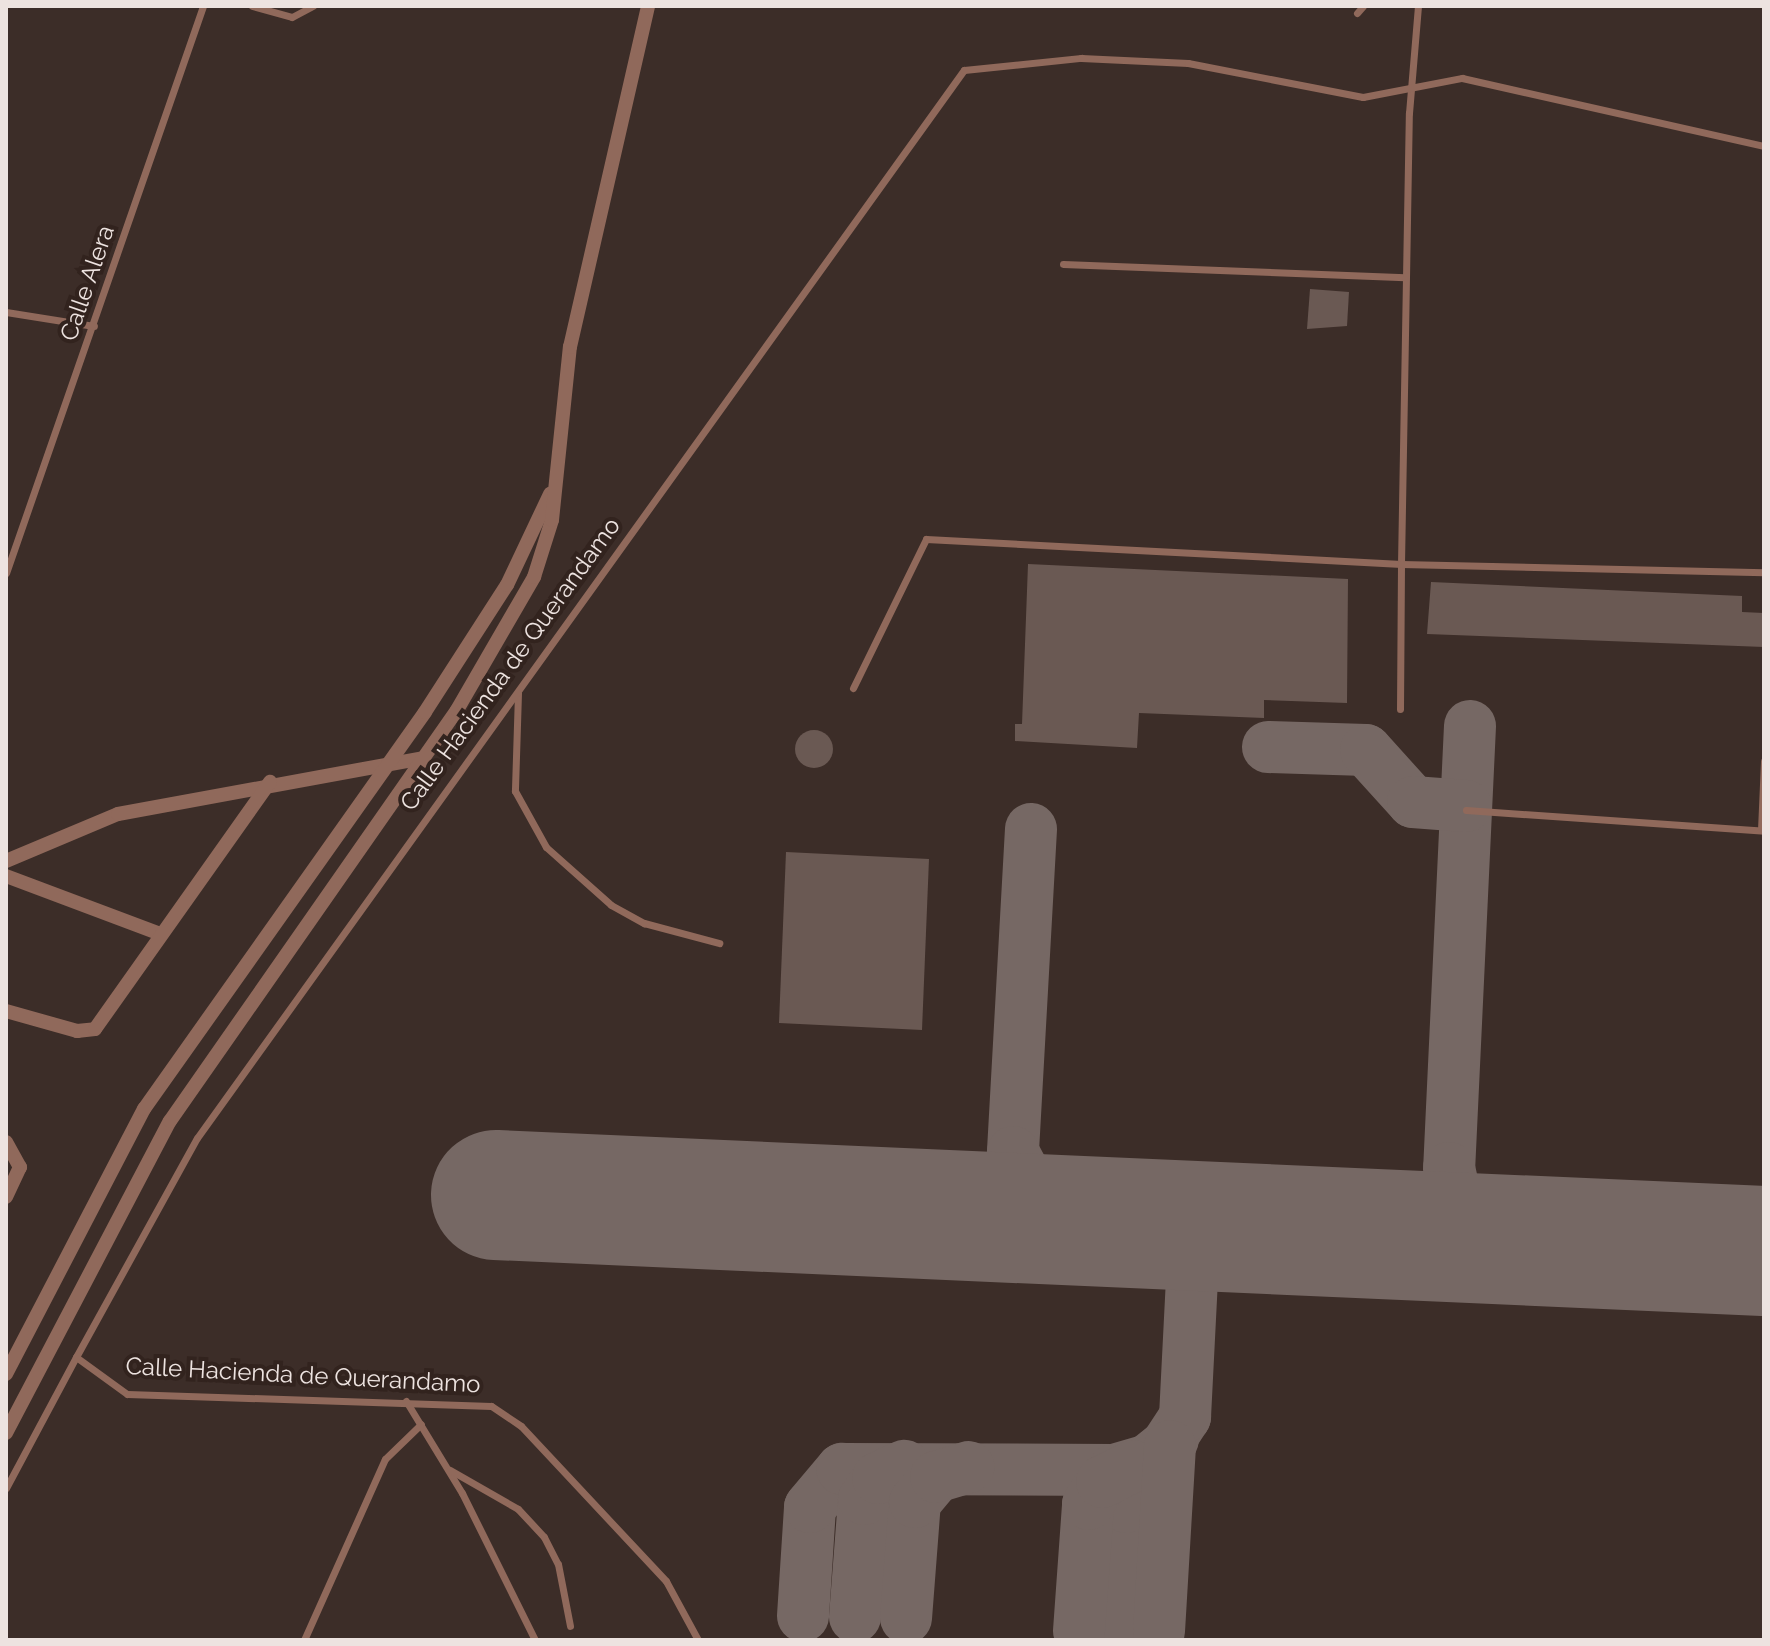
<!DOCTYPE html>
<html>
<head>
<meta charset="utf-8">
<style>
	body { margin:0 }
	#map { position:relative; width:1770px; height:1646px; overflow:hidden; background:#3c2d28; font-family:Raleway,sans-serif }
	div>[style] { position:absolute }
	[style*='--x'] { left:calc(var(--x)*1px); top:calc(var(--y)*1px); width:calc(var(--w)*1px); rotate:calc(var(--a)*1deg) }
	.taxiway>* { height:52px; margin:-26px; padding:0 26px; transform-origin:26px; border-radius:26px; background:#766864 }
	.runway>* { height:130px; margin:-65px; padding:0 65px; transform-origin:65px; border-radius:65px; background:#766864 }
	.building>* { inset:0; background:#6a5953 }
	.round { border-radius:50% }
	.service>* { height:7px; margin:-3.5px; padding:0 3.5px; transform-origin:3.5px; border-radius:3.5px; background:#90695b }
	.minor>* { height:14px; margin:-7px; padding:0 7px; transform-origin:7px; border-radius:7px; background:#90695b }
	span { translate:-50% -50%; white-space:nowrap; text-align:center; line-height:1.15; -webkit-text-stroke:8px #32231e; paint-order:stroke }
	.street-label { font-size:24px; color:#ede3e0 }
	.frame { position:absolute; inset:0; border:8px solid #ede3e0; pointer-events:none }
</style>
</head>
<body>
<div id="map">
	<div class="taxiway">
		<i style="--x:1470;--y:726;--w:442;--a:92.7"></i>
		<i style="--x:1449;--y:1168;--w:50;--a:77.3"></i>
		<i style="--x:1460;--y:1217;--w:18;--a:49"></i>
		<i style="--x:1472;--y:1231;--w:24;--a:19"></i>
		<i style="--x:1268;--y:747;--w:98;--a:1.8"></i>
		<i style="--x:1366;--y:750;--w:70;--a:47.9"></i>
		<i style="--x:1413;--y:802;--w:53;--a:4.3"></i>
		<i style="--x:1031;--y:829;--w:324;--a:93.2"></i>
		<i style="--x:1013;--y:1152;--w:47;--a:61.8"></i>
		<i style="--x:1035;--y:1193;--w:47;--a:33.7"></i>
		<i style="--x:803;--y:1616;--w:109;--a:-86.3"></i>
		<i style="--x:810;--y:1507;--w:50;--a:-49.9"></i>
		<i style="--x:842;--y:1469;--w:272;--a:0.2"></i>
		<i style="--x:1114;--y:1470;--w:35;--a:-16"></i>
		<i style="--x:1148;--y:1460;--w:32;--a:-39"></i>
		<i style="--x:855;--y:1617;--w:118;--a:-85.6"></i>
		<i style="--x:864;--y:1499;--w:25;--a:-56"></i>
		<i style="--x:878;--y:1478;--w:29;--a:-25"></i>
		<i style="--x:906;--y:1618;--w:116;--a:-85.6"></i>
		<i style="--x:915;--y:1502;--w:33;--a:-50"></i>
		<i style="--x:936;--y:1477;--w:34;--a:-17"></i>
		<i style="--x:1119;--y:1626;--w:119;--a:-86.6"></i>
		<i style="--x:1126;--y:1507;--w:108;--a:-56.8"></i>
		<i style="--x:1185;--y:1417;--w:158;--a:-87.1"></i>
		<i style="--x:1193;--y:1259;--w:33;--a:-51"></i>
		<i style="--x:1214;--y:1233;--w:22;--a:-16"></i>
		<i style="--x:1079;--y:1631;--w:127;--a:-85.9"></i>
		<i style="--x:1088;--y:1504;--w:26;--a:-58"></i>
		<i style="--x:1102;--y:1482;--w:35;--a:-27"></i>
		<i style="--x:1159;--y:1631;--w:185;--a:-86.6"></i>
	</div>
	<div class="runway">
		<i style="--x:496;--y:1195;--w:1269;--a:2.53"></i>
	</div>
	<div class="building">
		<i style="clip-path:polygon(1310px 289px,1349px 292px,1347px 326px,1307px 329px)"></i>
		<i style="clip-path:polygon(1028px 564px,1348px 579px,1347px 703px,1264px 700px,1264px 718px,1139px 713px,1137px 748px,1015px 741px,1015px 724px,1022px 724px)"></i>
		<i style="clip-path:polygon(1431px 582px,1742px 596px,1742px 612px,1764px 613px,1764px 647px,1427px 634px)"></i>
		<i class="round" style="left:795px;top:730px;width:38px;height:38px"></i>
		<i style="clip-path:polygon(786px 852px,929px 859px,922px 1030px,779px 1023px)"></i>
	</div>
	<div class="service">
		<i style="--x:252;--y:6;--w:41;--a:15.4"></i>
		<i style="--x:292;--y:17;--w:24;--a:-28"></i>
		<i style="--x:1357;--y:13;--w:9;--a:-49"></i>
		<i style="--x:1063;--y:264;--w:342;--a:2.2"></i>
		<i style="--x:6;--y:312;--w:89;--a:9"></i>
		<i style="--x:6;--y:573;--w:600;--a:-70.84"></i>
		<i style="--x:853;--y:688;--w:166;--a:-63.9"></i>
		<i style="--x:926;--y:539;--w:476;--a:3"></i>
		<i style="--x:1401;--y:564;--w:451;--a:-89"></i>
		<i style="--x:1409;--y:113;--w:107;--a:-85.2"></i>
		<i style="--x:518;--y:693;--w:98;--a:91.8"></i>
		<i style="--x:515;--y:791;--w:64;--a:61"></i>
		<i style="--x:546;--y:847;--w:87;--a:41.7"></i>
		<i style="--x:611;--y:905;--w:38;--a:29"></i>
		<i style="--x:644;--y:923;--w:78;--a:14.9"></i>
		<i style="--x:1400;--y:709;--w:145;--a:-89.6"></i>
		<i style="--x:1401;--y:564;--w:363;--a:1.3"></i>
		<i style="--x:1466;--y:810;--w:299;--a:4"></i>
		<i style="--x:1761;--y:830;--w:69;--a:-87.5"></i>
		<i style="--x:406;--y:1401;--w:108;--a:58.7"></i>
		<i style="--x:462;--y:1493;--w:164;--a:63.6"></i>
		<i style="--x:450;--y:1470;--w:78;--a:29.8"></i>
		<i style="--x:518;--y:1509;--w:38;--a:47"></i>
		<i style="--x:544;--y:1537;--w:30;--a:63"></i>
		<i style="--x:558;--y:1564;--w:63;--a:79"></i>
		<i style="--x:6;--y:1488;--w:149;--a:-61.9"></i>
		<i style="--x:304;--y:1640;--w:198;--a:-65.9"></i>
		<i style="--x:385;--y:1459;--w:50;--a:-44.2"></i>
		<i style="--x:698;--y:1640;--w:67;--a:-118.5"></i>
		<i style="--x:666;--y:1581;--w:212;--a:-133.1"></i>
		<i style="--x:521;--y:1426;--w:36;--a:-146"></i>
		<i style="--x:491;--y:1406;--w:364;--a:-178.1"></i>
		<i style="--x:127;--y:1394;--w:63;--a:-144"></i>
		<i style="--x:76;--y:1357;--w:250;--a:-61.1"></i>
		<i style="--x:197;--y:1138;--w:1315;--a:-54.32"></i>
		<i style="--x:964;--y:70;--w:118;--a:-5.9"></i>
		<i style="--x:1081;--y:58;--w:107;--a:2.7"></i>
		<i style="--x:1188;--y:63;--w:178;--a:11"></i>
		<i style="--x:1363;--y:97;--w:101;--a:-10.9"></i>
		<i style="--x:1462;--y:78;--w:310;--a:12.7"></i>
	</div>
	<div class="minor">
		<i style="--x:6;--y:861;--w:121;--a:-22.8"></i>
		<i style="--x:118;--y:814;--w:306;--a:-10.4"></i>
		<i style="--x:6;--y:876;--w:165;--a:20.6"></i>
		<i style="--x:6;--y:1011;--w:74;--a:15.7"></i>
		<i style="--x:77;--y:1031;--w:18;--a:-6"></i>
		<i style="--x:95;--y:1029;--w:303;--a:-54.7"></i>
		<i style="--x:6;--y:1142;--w:29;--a:61"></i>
		<i style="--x:20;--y:1167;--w:33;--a:115"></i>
		<i style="--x:6;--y:1374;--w:299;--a:-62.5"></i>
		<i style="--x:144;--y:1109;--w:486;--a:-54.7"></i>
		<i style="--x:425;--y:712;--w:151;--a:-57.2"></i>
		<i style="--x:507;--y:585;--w:101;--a:-64.7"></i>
		<i style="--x:6;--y:1433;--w:352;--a:-62.3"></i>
		<i style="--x:170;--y:1121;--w:501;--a:-55.07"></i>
		<i style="--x:457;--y:710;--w:154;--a:-59.9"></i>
		<i style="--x:534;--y:577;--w:60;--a:-72.5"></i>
		<i style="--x:552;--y:520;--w:174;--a:-84.1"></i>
		<i style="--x:570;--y:347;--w:350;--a:-77.1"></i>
	</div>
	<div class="street-label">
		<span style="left:87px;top:283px;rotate:-71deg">Calle Alera</span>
		<span style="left:510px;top:664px;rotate:-54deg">Calle Hacienda de Querandamo</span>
		<span style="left:303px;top:1375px;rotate:3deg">Calle Hacienda de Querandamo</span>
	</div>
	<div class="frame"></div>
</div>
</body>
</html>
